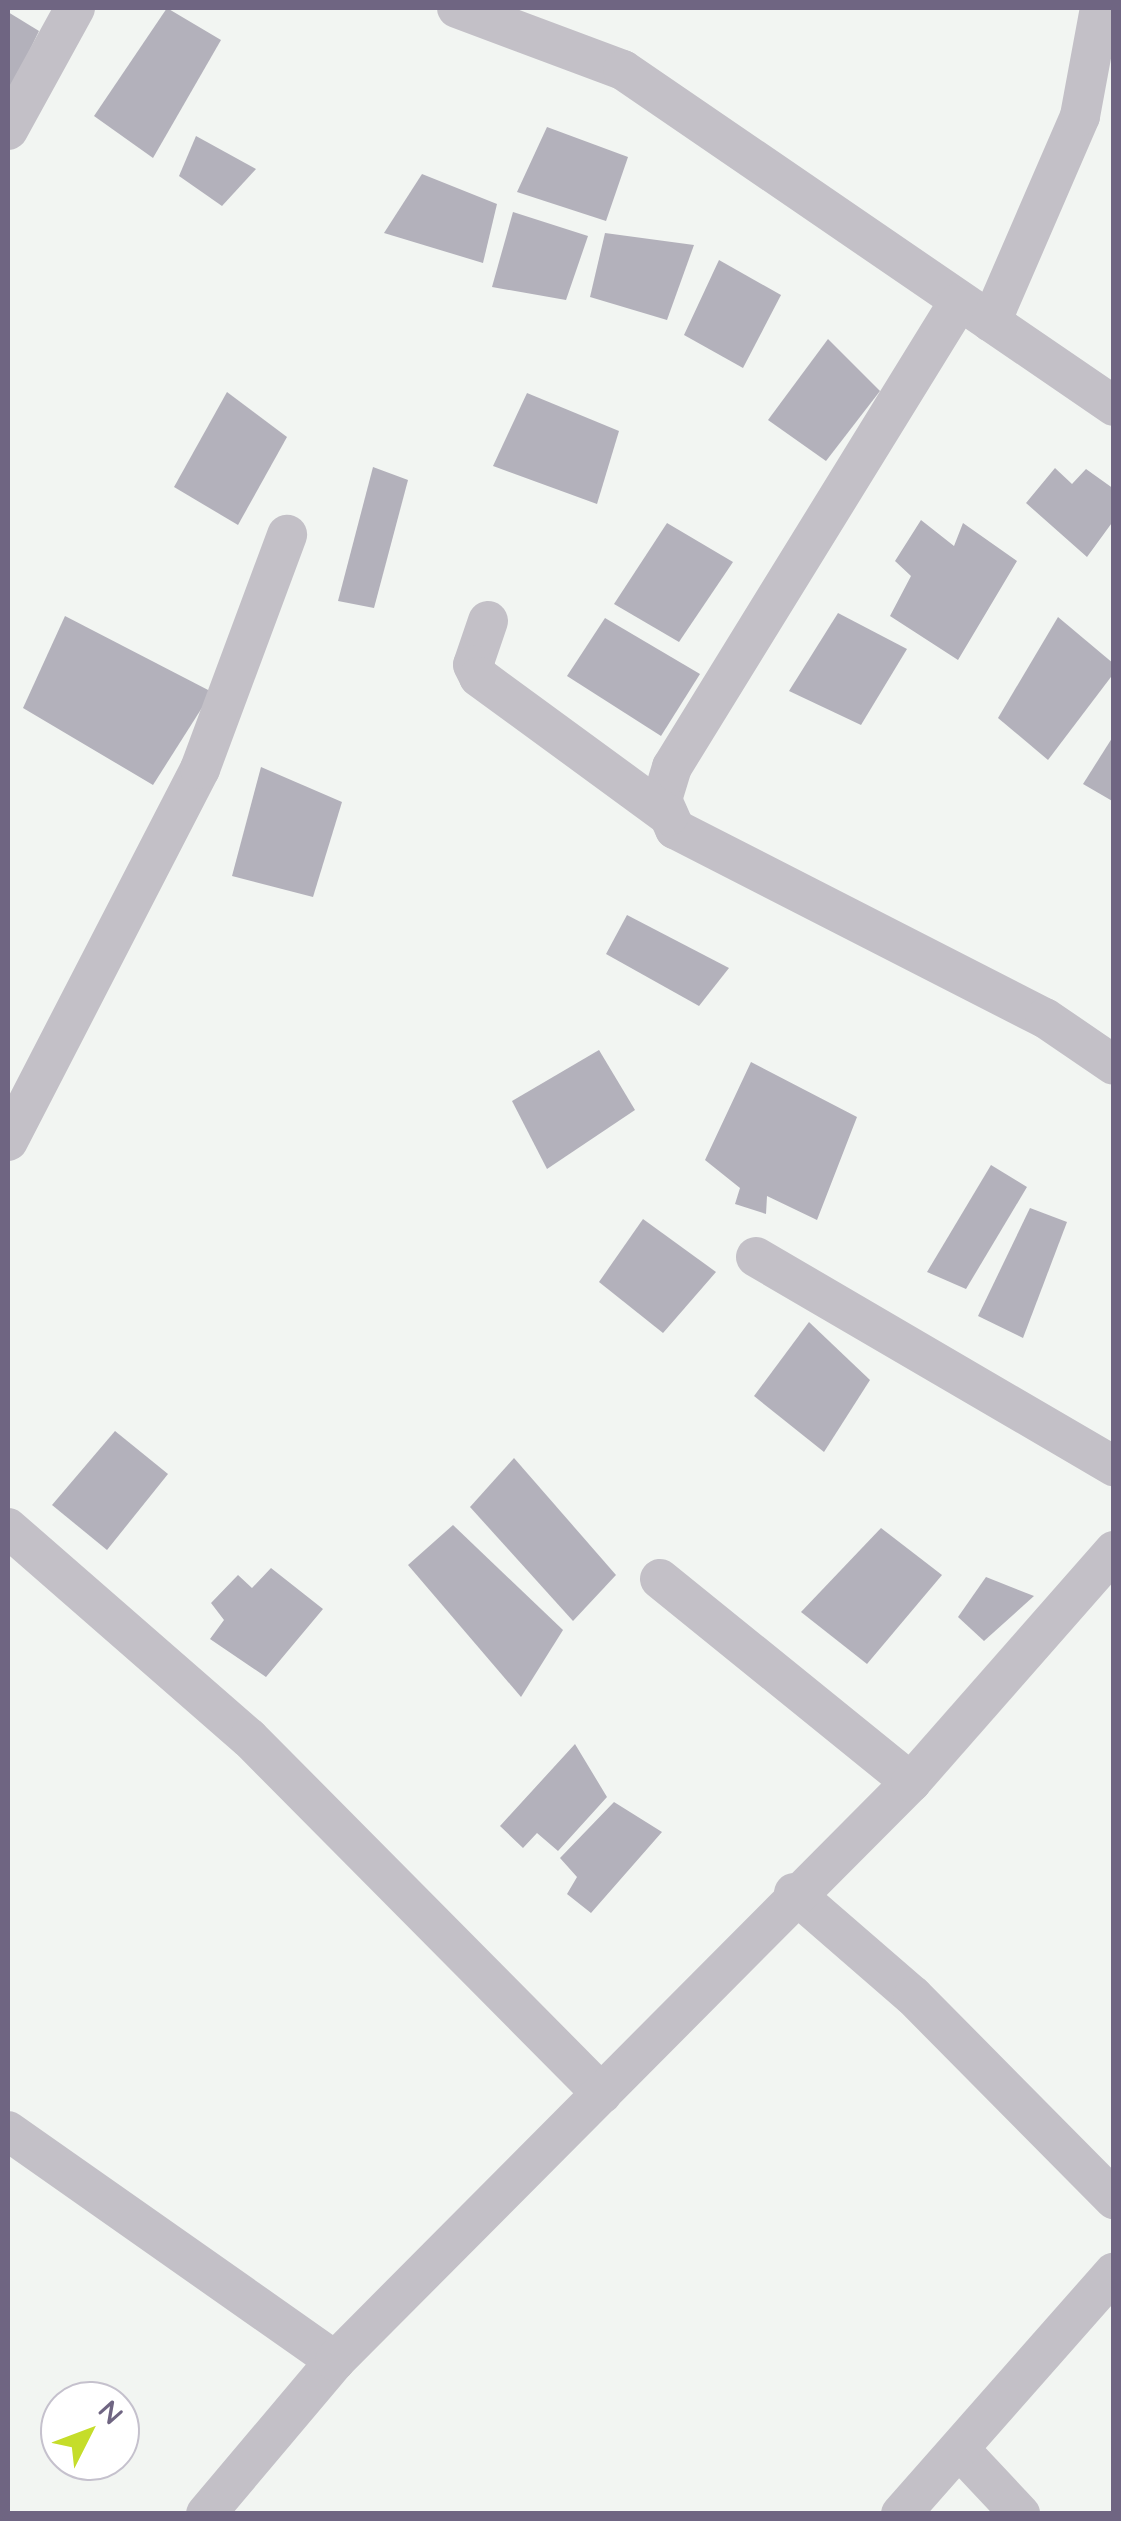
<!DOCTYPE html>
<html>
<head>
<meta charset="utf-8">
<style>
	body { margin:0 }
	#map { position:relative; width:1121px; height:2521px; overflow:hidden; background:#f2f5f2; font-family:Quicksand,sans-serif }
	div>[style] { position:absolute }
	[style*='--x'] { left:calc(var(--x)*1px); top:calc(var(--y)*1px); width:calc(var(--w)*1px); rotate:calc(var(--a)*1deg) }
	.building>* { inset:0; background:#b3b1bb }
	.minor>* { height:40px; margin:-20px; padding:0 20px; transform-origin:20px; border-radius:20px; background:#c3c0c7 }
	span { translate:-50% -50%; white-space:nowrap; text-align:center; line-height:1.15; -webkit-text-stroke:10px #fff; paint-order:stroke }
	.frame { position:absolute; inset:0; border:10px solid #6f6582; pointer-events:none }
	.north { position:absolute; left:40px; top:2381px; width:100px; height:100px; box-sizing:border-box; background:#fff; border:2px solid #c5c1cd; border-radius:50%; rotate:48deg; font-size:28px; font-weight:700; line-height:40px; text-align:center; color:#6f6582 }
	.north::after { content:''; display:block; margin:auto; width:35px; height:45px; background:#c5dd2a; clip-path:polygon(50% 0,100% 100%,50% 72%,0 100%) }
</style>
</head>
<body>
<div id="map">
	<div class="building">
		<i style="clip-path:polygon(167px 8px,221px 40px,153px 158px,94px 116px)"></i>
		<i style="clip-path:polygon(8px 12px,39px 31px,8px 95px)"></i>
		<i style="clip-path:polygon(547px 127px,628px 157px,606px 221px,517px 192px)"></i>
		<i style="clip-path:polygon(196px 136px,256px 169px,222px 206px,179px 176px)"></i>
		<i style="clip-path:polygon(422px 174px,497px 204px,483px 263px,384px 233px)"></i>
		<i style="clip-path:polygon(513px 212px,588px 236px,566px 300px,492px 287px)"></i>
		<i style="clip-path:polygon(605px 233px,694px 245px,667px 320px,590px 297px)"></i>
		<i style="clip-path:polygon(719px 260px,781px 295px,743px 368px,684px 335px)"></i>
		<i style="clip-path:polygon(828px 339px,880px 391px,826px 461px,768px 420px)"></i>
		<i style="clip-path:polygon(227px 392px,287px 437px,238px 525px,174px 487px)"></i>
		<i style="clip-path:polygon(527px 393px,619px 431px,597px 504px,493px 466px)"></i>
		<i style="clip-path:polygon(373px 467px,408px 480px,374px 608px,338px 601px)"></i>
		<i style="clip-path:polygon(1055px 468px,1072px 484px,1086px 469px,1114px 489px,1114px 520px,1087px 557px,1026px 503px)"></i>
		<i style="clip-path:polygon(921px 520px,954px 546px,963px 523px,1017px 561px,958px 660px,890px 616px,911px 576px,895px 561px)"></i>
		<i style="clip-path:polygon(667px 523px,733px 562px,679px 642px,614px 604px)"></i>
		<i style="clip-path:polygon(838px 613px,907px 649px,861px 725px,789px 691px)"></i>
		<i style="clip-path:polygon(65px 616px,212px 692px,153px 785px,23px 708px)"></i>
		<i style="clip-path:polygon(1058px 617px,1114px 664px,1114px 673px,1048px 760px,998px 718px)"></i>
		<i style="clip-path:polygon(605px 618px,700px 674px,661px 736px,567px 676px)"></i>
		<i style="clip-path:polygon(1114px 735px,1114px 802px,1083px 784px)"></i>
		<i style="clip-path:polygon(261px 767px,342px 802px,313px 897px,232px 876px)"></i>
		<i style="clip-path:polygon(627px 915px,729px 968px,699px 1006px,606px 954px)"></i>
		<i style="clip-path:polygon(599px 1050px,635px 1110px,547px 1169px,512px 1101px)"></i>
		<i style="clip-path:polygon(751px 1062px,857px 1117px,817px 1220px,767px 1196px,766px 1214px,735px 1204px,740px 1188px,705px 1160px)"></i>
		<i style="clip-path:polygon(991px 1165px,1027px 1187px,966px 1289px,927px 1272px)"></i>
		<i style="clip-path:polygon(1030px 1208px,1067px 1222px,1023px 1338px,978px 1316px)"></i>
		<i style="clip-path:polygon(643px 1219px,716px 1272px,663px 1333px,599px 1282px)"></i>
		<i style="clip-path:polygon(809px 1322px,870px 1380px,824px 1452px,754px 1396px)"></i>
		<i style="clip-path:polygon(115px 1431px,168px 1474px,107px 1550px,52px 1505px)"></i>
		<i style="clip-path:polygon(514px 1458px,616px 1575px,573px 1621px,470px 1507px)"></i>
		<i style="clip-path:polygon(453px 1525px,563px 1630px,521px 1697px,408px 1565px)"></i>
		<i style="clip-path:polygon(881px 1528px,942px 1575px,867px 1664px,801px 1612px)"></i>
		<i style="clip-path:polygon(271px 1568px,323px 1609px,266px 1677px,210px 1639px,224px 1620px,211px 1603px,238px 1575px,252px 1588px)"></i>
		<i style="clip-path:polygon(986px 1577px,1034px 1596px,984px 1641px,958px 1617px)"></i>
		<i style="clip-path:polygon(575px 1744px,607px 1797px,558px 1851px,537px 1833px,523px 1848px,500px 1826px)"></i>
		<i style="clip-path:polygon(614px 1802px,662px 1832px,591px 1913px,567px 1894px,577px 1877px,560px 1858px)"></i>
	</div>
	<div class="minor">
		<i style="--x:457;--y:8;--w:177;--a:20.5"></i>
		<i style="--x:623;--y:70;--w:595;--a:34.38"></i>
		<i style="--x:8;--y:130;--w:139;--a:-61.2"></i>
		<i style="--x:958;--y:303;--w:545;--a:121.65"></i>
		<i style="--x:672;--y:767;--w:34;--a:107"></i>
		<i style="--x:662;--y:800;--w:32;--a:66"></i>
		<i style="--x:675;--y:829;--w:415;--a:27.1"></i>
		<i style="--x:1045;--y:1018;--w:83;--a:34.3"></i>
		<i style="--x:991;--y:322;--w:224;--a:-66.6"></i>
		<i style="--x:1080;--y:116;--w:110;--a:-79.5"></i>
		<i style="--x:488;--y:621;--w:46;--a:108.8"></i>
		<i style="--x:473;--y:665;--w:13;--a:63"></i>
		<i style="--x:479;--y:677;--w:235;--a:36.2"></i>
		<i style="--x:8;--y:1141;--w:419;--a:-62.7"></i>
		<i style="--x:200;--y:769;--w:250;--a:-69.6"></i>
		<i style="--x:756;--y:1257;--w:415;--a:30.3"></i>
		<i style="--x:8;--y:1528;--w:320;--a:41.1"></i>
		<i style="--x:249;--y:1738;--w:501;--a:45.24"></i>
		<i style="--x:660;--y:1579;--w:323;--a:39"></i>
		<i style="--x:794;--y:1893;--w:157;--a:40.9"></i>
		<i style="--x:913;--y:1996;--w:286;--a:45.3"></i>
		<i style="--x:8;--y:2131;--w:400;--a:35.1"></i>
		<i style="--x:960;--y:2450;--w:88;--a:46.8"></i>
		<i style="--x:206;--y:2514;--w:200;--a:-49.9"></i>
		<i style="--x:335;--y:2361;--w:817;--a:-45.15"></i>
		<i style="--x:911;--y:1782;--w:308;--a:-48.7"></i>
		<i style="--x:901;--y:2514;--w:322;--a:-48.6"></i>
	</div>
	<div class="frame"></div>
	<div class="north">N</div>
</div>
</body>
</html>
